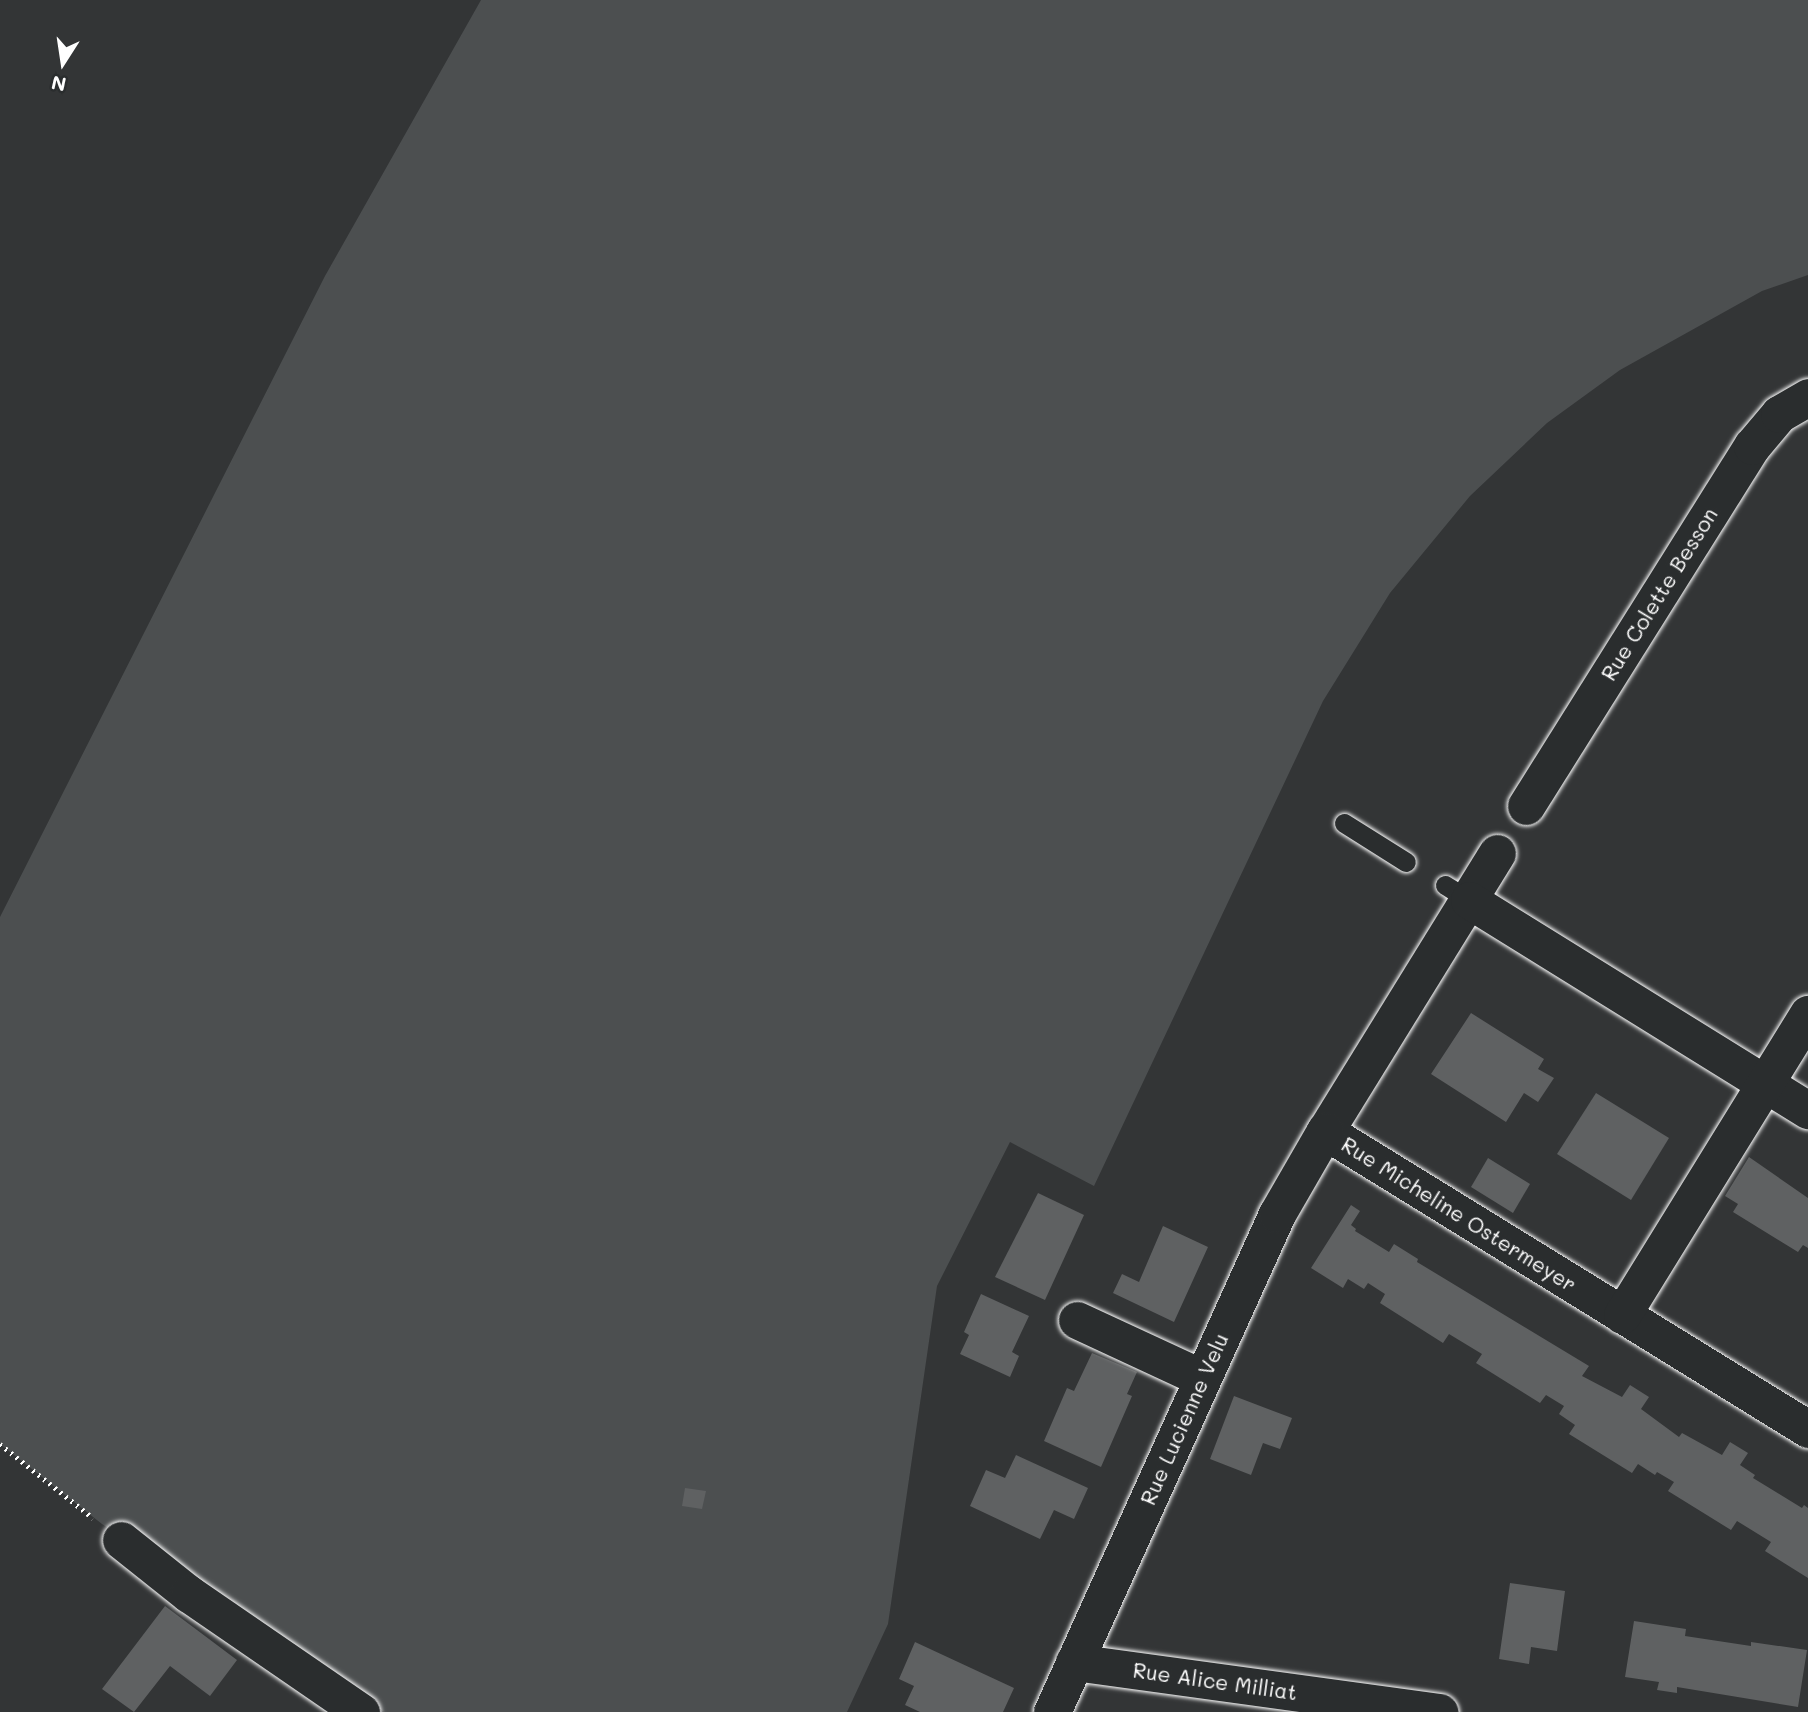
<!DOCTYPE html>
<html>
<head>
<meta charset="utf-8">
<style>
	body { margin:0 }
	#map { position:relative; width:1808px; height:1712px; overflow:hidden; background:#333536; font-family:Mali,sans-serif }
	div>[style] { position:absolute }
	[style*='--x'] { left:calc(var(--x)*1px); top:calc(var(--y)*1px); width:calc(var(--w)*1px); rotate:calc(var(--a)*1deg) }
	.green>* { inset:0; background:#4c4f50 }
	.building>* { inset:0; background:#5f6162 }
	.path>* { height:4.5px; margin-top:-2.25px; transform-origin:0; background:repeating-linear-gradient(90deg,#fff 0 2px,transparent 0 7px) }
	.roads { filter:drop-shadow(0 0 2px #fff) drop-shadow(0 0 2px #fff) }
	.lane>* { height:19px; margin:-9.5px; padding:0 9.5px; transform-origin:9.5px; border-radius:9.5px; background:#2a2d2e }
	.street>* { height:37px; margin:-18.5px; padding:0 18.5px; transform-origin:18.5px; border-radius:18.5px; background:#2a2d2e }
	span { translate:-50% -50%; white-space:nowrap; text-align:center; line-height:1.15; -webkit-text-stroke:7px #2a2d2e; paint-order:stroke }
	.street-label { font-size:21px; color:#fff }
	.north { position:absolute; left:28px; top:28px; width:70px; height:70px; -webkit-text-stroke:5px #2a2d2e; paint-order:stroke; rotate:192deg; font-size:19px; font-weight:700; line-height:28px; text-align:center; color:#fff }
	.north::after { content:''; display:block; margin:auto; width:24px; height:32px; background:#fff; clip-path:polygon(50% 0,100% 100%,50% 72%,0 100%) }
</style>
</head>
<body>
<div id="map">
	<div class="green">
		<i style="clip-path:polygon(481px 0,1808px 0,1808px 275px,1762px 291px,1620px 370px,1547px 423px,1470px 496px,1390px 593px,1323px 701px,1094px 1186px,1010px 1142px,937px 1286px,888px 1624px,847px 1712px,384px 1712px,102px 1524px,0 1444px,0 917px,325px 276px)"></i>
	</div>
	<div class="building">
		<i style="clip-path:polygon(1471px 1013px,1544px 1059px,1538px 1069px,1554px 1078px,1538px 1102px,1524px 1093px,1506px 1122px,1431px 1074px)"></i>
		<i style="clip-path:polygon(1596px 1093px,1669px 1138px,1631px 1200px,1557px 1154px)"></i>
		<i style="clip-path:polygon(1749px 1157px,1808px 1198px,1808px 1248px,1803px 1245px,1798px 1252px,1733px 1212px,1738px 1204px,1725px 1196px)"></i>
		<i style="clip-path:polygon(1488px 1158px,1530px 1184px,1513px 1213px,1471px 1187px)"></i>
		<i style="clip-path:polygon(1038px 1193px,1084px 1215px,1045px 1300px,995px 1277px)"></i>
		<i style="clip-path:polygon(1351px 1205px,1360px 1211px,1351px 1225px,1356px 1229px,1355px 1231px,1389px 1252px,1394px 1244px,1418px 1259px,1417px 1262px,1589px 1366px,1582px 1376px,1622px 1397px,1630px 1385px,1649px 1397px,1641px 1409px,1679px 1437px,1682px 1433px,1722px 1455px,1730px 1442px,1748px 1453px,1740px 1465px,1755px 1475px,1753px 1478px,1802px 1508px,1804px 1505px,1808px 1508px,1808px 1578px,1765px 1551px,1771px 1542px,1737px 1521px,1731px 1530px,1668px 1491px,1674px 1482px,1657px 1472px,1655px 1475px,1638px 1464px,1632px 1473px,1569px 1434px,1575px 1425px,1559px 1414px,1564px 1406px,1546px 1395px,1540px 1403px,1476px 1363px,1482px 1354px,1449px 1334px,1443px 1343px,1380px 1303px,1385px 1294px,1368px 1283px,1364px 1289px,1348px 1279px,1343px 1288px,1311px 1268px)"></i>
		<i style="clip-path:polygon(1163px 1226px,1208px 1247px,1174px 1322px,1113px 1293px,1122px 1274px,1139px 1282px)"></i>
		<i style="clip-path:polygon(981px 1294px,1029px 1316px,1012px 1352px,1019px 1356px,1010px 1377px,960px 1354px,969px 1335px,964px 1332px)"></i>
		<i style="clip-path:polygon(1092px 1353px,1137px 1372px,1127px 1394px,1132px 1396px,1101px 1467px,1044px 1441px,1067px 1388px,1074px 1391px)"></i>
		<i style="clip-path:polygon(1234px 1396px,1292px 1418px,1280px 1449px,1263px 1443px,1251px 1475px,1210px 1459px)"></i>
		<i style="clip-path:polygon(1016px 1455px,1088px 1488px,1074px 1519px,1054px 1510px,1040px 1539px,970px 1506px,986px 1470px,1005px 1478px)"></i>
		<i style="clip-path:polygon(685px 1488px,706px 1491px,702px 1509px,682px 1506px)"></i>
		<i style="clip-path:polygon(1510px 1583px,1565px 1591px,1557px 1651px,1531px 1647px,1529px 1664px,1499px 1659px)"></i>
		<i style="clip-path:polygon(165px 1606px,237px 1660px,210px 1696px,170px 1666px,134px 1712px,102px 1689px)"></i>
		<i style="clip-path:polygon(1634px 1621px,1686px 1629px,1685px 1636px,1751px 1646px,1751px 1642px,1807px 1650px,1798px 1707px,1677px 1687px,1677px 1693px,1657px 1690px,1659px 1682px,1625px 1677px)"></i>
		<i style="clip-path:polygon(915px 1642px,1014px 1688px,1003px 1712px,920px 1712px,905px 1705px,914px 1686px,899px 1679px)"></i>
	</div>
	<div class="path">
		<i style="--x:0;--y:1444;--w:119;--a:38.5"></i>
	</div>
	<div class="roads">
		<div class="lane">
			<i style="--x:1344;--y:823;--w:73;--a:32.2"></i>
			<i style="--x:1445;--y:885;--w:28;--a:32"></i>
		</div>
		<div class="street">
			<i style="--x:1526;--y:806;--w:425;--a:-57.9"></i>
			<i style="--x:1752;--y:446;--w:42;--a:-49.8"></i>
			<i style="--x:1779;--y:414;--w:34;--a:-30"></i>
			<i style="--x:1497;--y:853;--w:327;--a:121.7"></i>
			<i style="--x:1325;--y:1131;--w:568;--a:31.67"></i>
			<i style="--x:1469;--y:900;--w:399;--a:31.8"></i>
			<i style="--x:1622;--y:1315;--w:354;--a:-58.3"></i>
			<i style="--x:1077;--y:1320;--w:138;--a:24.9"></i>
			<i style="--x:121;--y:1540;--w:87;--a:38.5"></i>
			<i style="--x:189;--y:1594;--w:209;--a:34.5"></i>
			<i style="--x:1074;--y:1662;--w:369;--a:7.8"></i>
			<i style="--x:1052;--y:1712;--w:546;--a:-65.69"></i>
			<i style="--x:1277;--y:1214;--w:96;--a:-60"></i>
		</div>
	</div>
	<div class="street-label">
		<span style="left:1659px;top:594px;rotate:-58deg">Rue Colette Besson</span>
		<span style="left:1459px;top:1214px;rotate:32deg">Rue Micheline Ostermeyer</span>
		<span style="left:1184px;top:1419px;rotate:-66deg">Rue Lucienne Velu</span>
		<span style="left:1215px;top:1681px;rotate:8deg">Rue Alice Milliat</span>
	</div>
	<div class="north">N</div>
</div>
</body>
</html>
